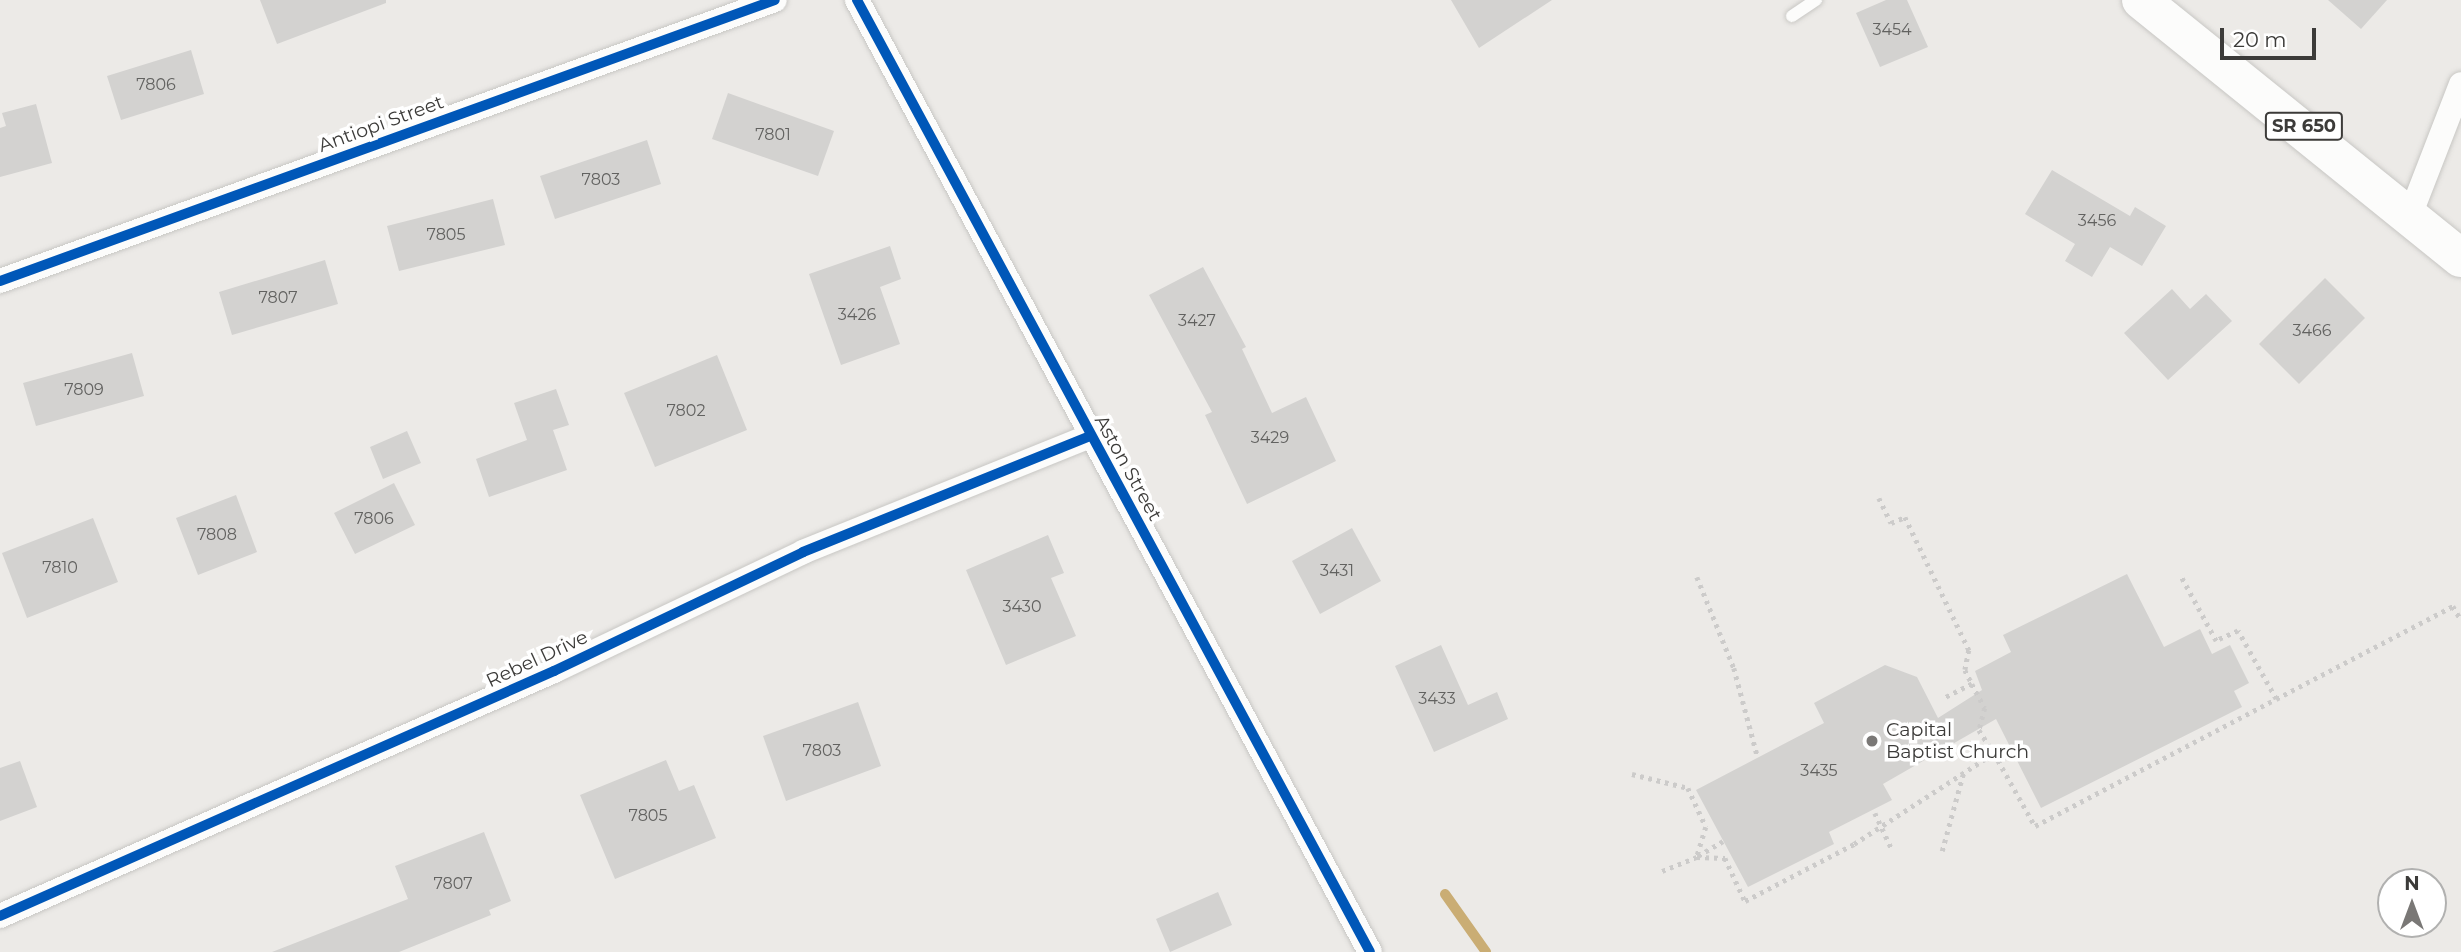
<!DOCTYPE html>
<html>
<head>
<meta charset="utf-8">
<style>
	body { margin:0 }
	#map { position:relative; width:2461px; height:952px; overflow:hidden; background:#eceae7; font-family:Montserrat,sans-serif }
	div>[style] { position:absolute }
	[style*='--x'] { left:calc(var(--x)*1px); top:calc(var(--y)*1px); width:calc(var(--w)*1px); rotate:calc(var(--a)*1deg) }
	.stream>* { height:10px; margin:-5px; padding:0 5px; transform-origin:5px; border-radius:5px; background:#caad74 }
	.building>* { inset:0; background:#d3d2d0 }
	.path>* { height:4.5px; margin-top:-2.25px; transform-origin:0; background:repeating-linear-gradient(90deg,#cccbca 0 3.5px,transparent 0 8.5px) }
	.roads { filter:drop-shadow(0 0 2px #c8c7c4) drop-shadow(0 0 2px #c8c7c4) }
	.lane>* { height:12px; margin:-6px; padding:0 6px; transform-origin:6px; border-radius:6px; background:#fcfcfb }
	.street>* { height:24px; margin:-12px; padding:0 12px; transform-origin:12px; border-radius:12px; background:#fcfcfb }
	.primary>* { height:38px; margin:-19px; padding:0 19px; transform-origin:19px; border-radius:19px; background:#fcfcfb }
	.cycleway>* { height:10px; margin:-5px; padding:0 5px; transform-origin:5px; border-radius:5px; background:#0057b8 }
	.dots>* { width:19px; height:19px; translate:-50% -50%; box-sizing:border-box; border:4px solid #fff; border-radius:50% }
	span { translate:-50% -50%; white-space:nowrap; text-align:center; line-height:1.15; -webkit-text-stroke:7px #fff; paint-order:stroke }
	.number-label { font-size:16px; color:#626260 }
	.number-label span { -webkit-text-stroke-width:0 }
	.shield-label span { padding:2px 5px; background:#fff; border:2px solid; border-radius:5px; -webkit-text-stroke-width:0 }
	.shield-label { font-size:18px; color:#3c3b39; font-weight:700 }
	.street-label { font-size:19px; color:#3c3b39 }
	.poi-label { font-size:19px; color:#3c3b39 }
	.left { translate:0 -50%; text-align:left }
	.north { position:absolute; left:2377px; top:868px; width:70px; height:70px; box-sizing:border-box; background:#fff; border:2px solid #b1b1b0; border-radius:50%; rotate:0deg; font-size:19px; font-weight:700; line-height:28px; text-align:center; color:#3c3b39 }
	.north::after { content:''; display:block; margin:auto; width:24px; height:32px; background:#7a7876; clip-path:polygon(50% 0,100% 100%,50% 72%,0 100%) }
	.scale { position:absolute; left:2220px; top:28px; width:96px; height:32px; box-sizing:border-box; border:4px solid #3c3b39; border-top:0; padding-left:9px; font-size:21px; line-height:24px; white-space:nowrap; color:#3c3b39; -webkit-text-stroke:5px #fff; paint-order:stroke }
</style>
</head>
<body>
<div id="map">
	<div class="stream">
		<i style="--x:1445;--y:894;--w:71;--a:54.7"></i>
	</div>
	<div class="building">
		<i style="clip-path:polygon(260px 0,386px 0,386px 3px,277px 44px)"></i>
		<i style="clip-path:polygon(1451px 0,1552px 0,1479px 48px)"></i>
		<i style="clip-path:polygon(1886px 0,1907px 0,1928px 47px,1880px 67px,1856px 13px)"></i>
		<i style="clip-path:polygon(2328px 0,2387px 0,2361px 29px)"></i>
		<i style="clip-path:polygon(191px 50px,204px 94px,121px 120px,107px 76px)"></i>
		<i style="clip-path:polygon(728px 93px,834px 131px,818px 176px,712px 139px)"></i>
		<i style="clip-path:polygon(36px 104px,52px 163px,0 177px,0 128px,6px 126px,2px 113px)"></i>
		<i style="clip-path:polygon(647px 140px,661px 184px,555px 219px,540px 176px)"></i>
		<i style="clip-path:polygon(2052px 170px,2130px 216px,2135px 207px,2166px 226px,2142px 266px,2110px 247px,2092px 277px,2065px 261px,2075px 244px,2025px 214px)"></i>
		<i style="clip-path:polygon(493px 199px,505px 245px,399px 271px,387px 226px)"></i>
		<i style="clip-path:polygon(890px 246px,901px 279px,880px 287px,900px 344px,841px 365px,809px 274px)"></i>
		<i style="clip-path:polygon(325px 260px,338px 304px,232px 335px,219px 292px)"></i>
		<i style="clip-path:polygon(1203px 267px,1246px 347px,1242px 349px,1272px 413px,1306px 397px,1336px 461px,1247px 504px,1205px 415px,1212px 412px,1149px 295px)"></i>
		<i style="clip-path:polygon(2325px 278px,2365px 318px,2299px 384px,2259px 344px)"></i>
		<i style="clip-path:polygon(2172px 289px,2190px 309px,2206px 294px,2232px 321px,2168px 380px,2124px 333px)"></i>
		<i style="clip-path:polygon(132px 353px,144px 396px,36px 426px,23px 383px)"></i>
		<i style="clip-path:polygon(717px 355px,747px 430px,655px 467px,624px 393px)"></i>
		<i style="clip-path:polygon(556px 389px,569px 425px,553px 430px,567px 470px,489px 497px,476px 459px,527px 440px,514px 403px)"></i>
		<i style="clip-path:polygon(407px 431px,421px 463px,383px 479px,370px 447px)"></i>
		<i style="clip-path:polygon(394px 483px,415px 525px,355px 554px,334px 513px)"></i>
		<i style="clip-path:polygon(236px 495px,257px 552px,198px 575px,176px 518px)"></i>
		<i style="clip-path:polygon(93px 518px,118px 582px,27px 618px,2px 553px)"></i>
		<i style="clip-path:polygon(1352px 528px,1381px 581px,1320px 614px,1292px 561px)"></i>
		<i style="clip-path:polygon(1048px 535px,1064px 573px,1051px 578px,1076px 636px,1006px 665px,966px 570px)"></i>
		<i style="clip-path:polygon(2127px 574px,2164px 647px,2200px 629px,2212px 654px,2230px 645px,2249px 683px,2234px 691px,2242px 707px,2041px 808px,1996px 719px,1883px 784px,1892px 800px,1829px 832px,1834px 844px,1748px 887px,1696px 790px,1824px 723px,1814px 703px,1885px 665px,1917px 677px,1938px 718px,1982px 690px,1975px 671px,2011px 652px,2003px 635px)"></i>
		<i style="clip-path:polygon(1441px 645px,1468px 705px,1497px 692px,1508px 719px,1434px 752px,1395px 666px)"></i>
		<i style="clip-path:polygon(858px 702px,881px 766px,786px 801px,763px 736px)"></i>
		<i style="clip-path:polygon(666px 760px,679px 791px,694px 785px,716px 838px,615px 879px,580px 795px)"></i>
		<i style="clip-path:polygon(20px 761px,37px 807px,0 821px,0 768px)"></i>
		<i style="clip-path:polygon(484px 832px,511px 901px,489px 910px,491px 915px,399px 952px,272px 952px,408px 899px,395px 866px)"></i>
		<i style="clip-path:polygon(1218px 892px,1232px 925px,1170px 952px,1156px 919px)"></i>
	</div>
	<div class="path">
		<i style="--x:1879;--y:498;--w:28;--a:64"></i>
		<i style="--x:1891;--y:523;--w:15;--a:-23"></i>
		<i style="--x:1905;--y:517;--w:148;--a:64.3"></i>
		<i style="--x:1969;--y:650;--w:20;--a:101"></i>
		<i style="--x:1965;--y:670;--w:16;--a:63"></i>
		<i style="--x:1972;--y:684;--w:30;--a:153"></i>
		<i style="--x:1697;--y:577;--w:98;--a:67.9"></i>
		<i style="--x:1734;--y:668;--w:93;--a:75.1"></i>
		<i style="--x:1972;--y:684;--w:27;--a:62"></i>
		<i style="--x:1985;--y:708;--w:23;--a:105"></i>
		<i style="--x:1979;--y:730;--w:27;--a:57"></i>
		<i style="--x:2276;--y:699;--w:200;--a:-27.7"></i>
		<i style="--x:2453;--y:606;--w:16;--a:60"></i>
		<i style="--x:1632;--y:774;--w:58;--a:14"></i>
		<i style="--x:1688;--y:788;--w:43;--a:65.2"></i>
		<i style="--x:1706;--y:827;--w:31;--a:107"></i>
		<i style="--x:1875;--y:813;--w:38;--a:65"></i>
		<i style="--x:1942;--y:851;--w:80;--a:-74.7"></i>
		<i style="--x:1698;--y:856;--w:29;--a:-31"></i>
		<i style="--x:1662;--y:871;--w:38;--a:-22"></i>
		<i style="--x:1697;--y:857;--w:28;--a:2"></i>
		<i style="--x:1725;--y:858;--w:47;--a:65.1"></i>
		<i style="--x:1745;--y:901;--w:123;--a:-27.6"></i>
		<i style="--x:1854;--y:844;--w:167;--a:-33"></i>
		<i style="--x:1994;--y:753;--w:84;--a:60.7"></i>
		<i style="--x:2035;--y:826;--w:272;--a:-27.8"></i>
		<i style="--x:2276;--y:699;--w:78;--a:-119.2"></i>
		<i style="--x:2238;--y:631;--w:24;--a:156"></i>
		<i style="--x:2216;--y:641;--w:75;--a:-118.6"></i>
	</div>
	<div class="roads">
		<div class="lane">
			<i style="--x:1792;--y:16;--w:29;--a:-34"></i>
		</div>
		<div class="street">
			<i style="--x:857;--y:0;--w:1081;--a:61.68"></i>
			<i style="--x:2411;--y:213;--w:138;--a:-68.8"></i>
			<i style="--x:0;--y:281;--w:824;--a:-19.93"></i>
			<i style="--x:0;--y:916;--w:606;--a:-23.86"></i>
			<i style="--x:554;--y:671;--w:276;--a:-25.5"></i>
			<i style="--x:803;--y:552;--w:310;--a:-22"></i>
		</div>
		<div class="primary">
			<i style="--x:2141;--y:0;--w:411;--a:38.9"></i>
		</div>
	</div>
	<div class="cycleway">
		<i style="--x:857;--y:0;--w:1081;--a:61.68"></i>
		<i style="--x:0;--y:281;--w:824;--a:-19.93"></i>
		<i style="--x:0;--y:916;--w:606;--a:-23.86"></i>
		<i style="--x:554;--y:671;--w:276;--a:-25.5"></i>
		<i style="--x:803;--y:552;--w:310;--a:-22"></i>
	</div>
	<div class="dots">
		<i style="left:1872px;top:741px;background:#7a7876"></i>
	</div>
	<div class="number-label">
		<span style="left:1892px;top:30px">3454</span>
		<span style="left:156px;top:85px">7806</span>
		<span style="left:773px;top:135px">7801</span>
		<span style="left:601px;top:180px">7803</span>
		<span style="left:2097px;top:221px">3456</span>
		<span style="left:446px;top:235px">7805</span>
		<span style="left:278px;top:298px">7807</span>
		<span style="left:857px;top:315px">3426</span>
		<span style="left:1197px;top:321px">3427</span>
		<span style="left:2312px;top:331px">3466</span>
		<span style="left:84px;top:390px">7809</span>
		<span style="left:686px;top:411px">7802</span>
		<span style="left:1270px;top:438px">3429</span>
		<span style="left:374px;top:519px">7806</span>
		<span style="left:217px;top:535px">7808</span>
		<span style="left:60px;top:568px">7810</span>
		<span style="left:1337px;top:571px">3431</span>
		<span style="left:1022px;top:607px">3430</span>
		<span style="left:1437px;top:699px">3433</span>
		<span style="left:822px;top:751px">7803</span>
		<span style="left:1819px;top:771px">3435</span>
		<span style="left:648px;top:816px">7805</span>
		<span style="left:453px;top:884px">7807</span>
	</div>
	<div class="shield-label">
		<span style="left:2304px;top:126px">SR 650</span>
	</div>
	<div class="street-label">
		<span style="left:381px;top:124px;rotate:-20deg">Antiopi Street</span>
		<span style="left:1128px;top:468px;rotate:61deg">Aston Street</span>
		<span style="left:537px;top:659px;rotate:-25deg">Rebel Drive</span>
	</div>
	<div class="poi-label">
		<span class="left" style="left:1886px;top:741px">Capital<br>Baptist Church</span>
	</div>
	<div class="north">N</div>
	<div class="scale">20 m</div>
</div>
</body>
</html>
